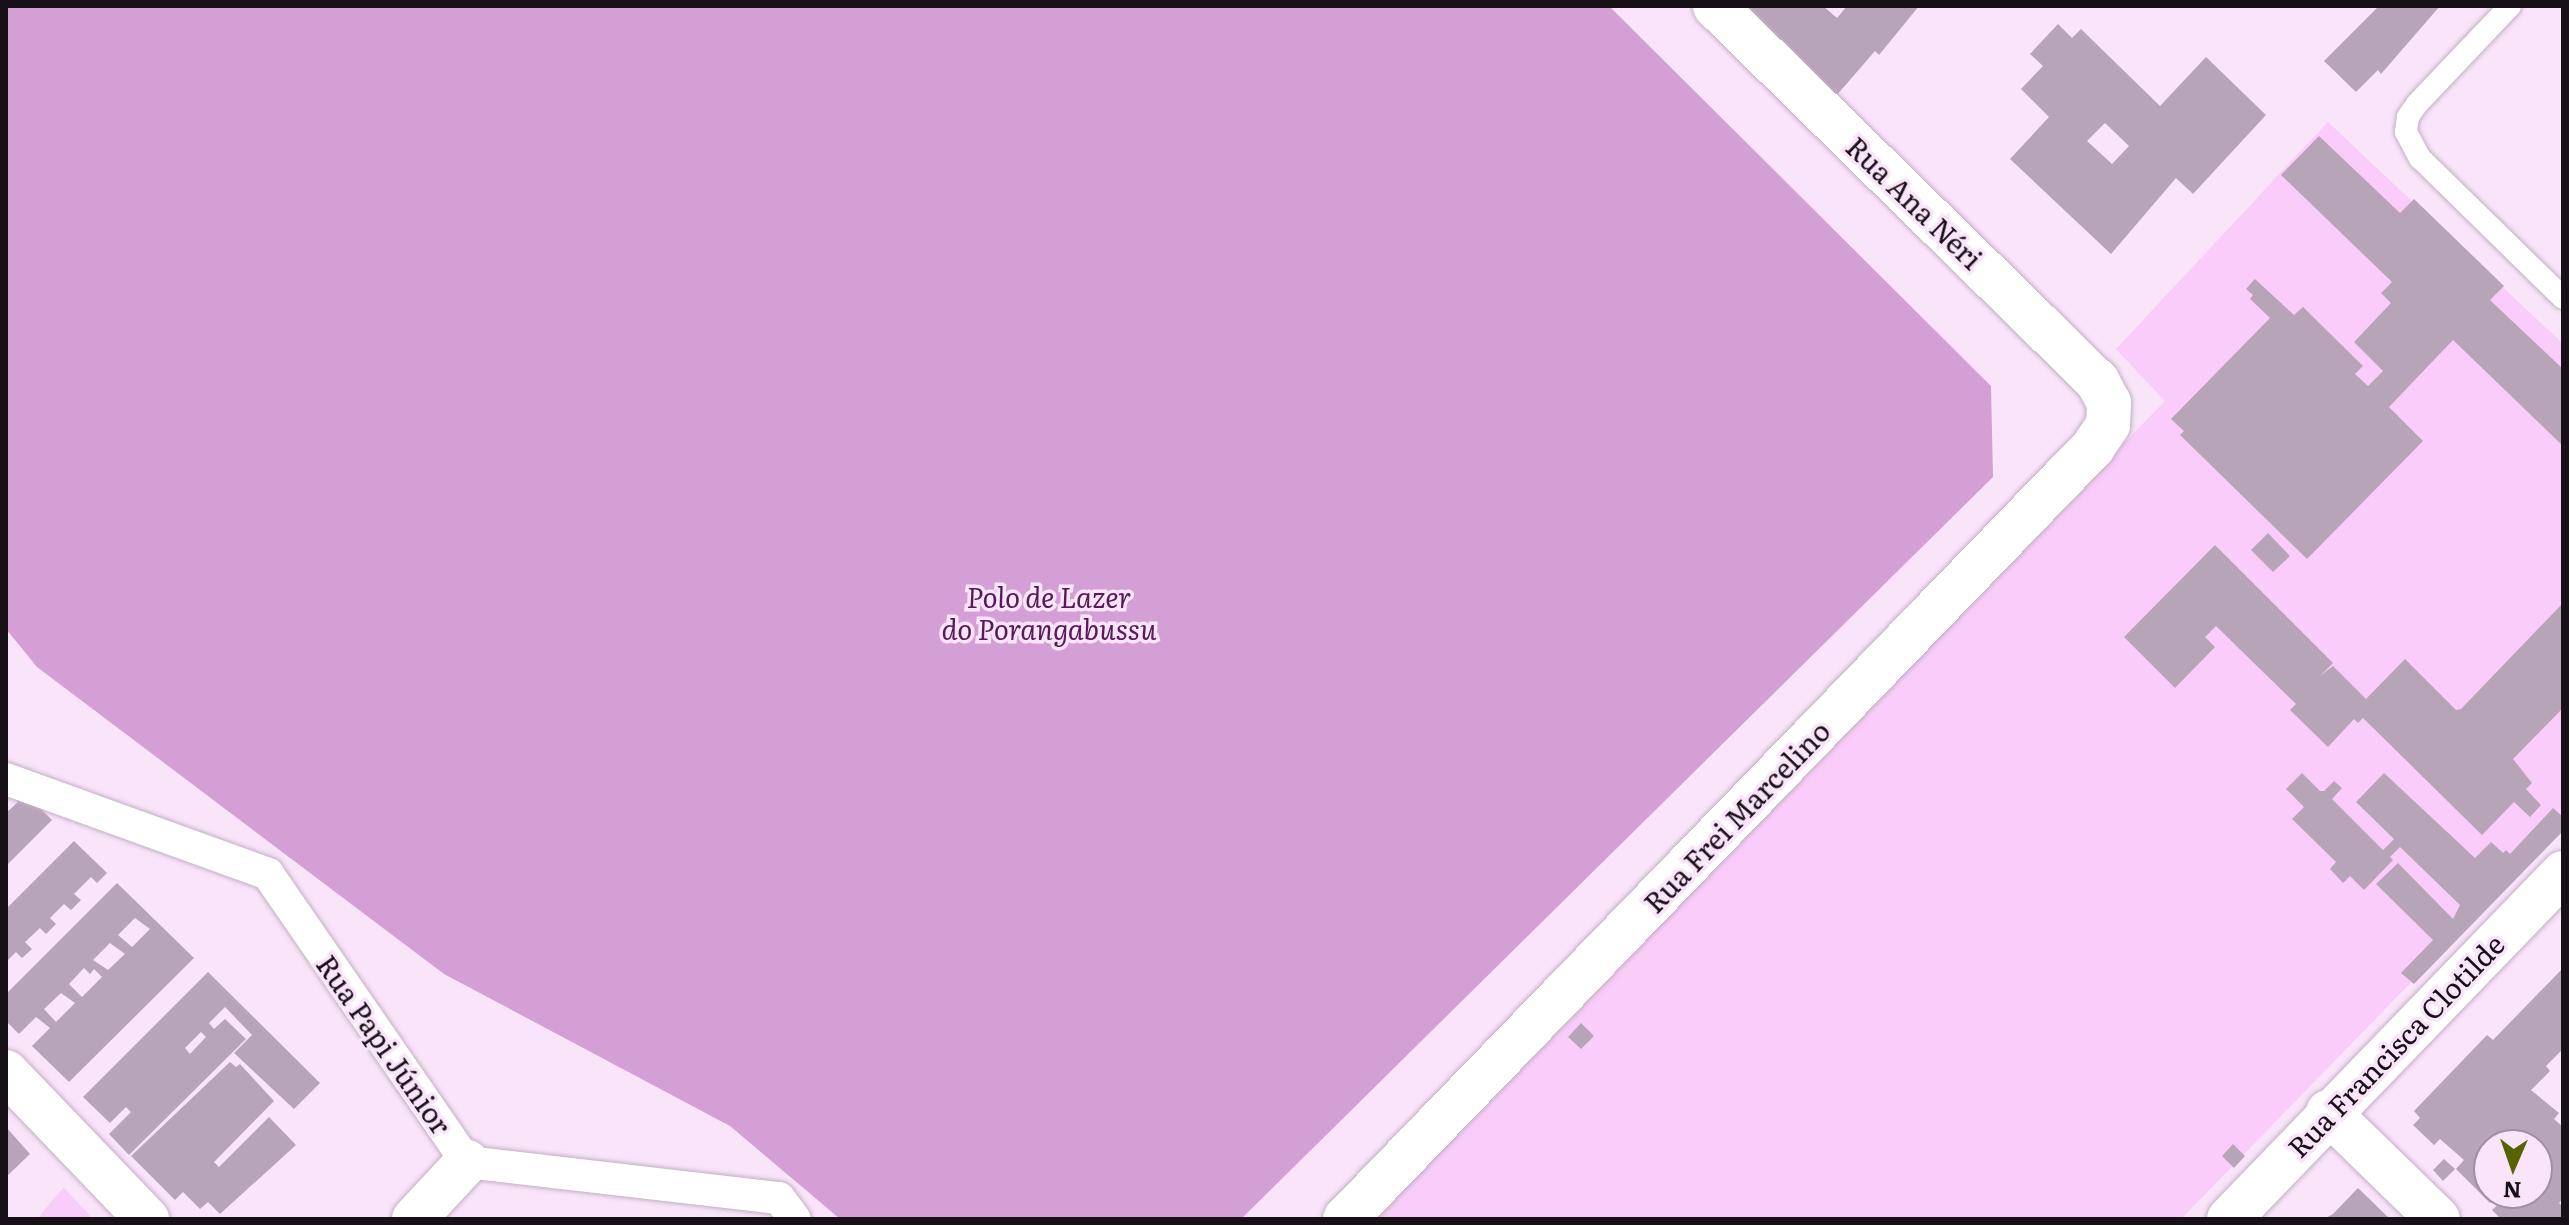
<!DOCTYPE html>
<html>
<head>
<meta charset="utf-8">
<style>
	body { margin:0 }
	#map { position:relative; width:2569px; height:1225px; overflow:hidden; background:#f9e4f9; font-family:Literata,serif }
	div>[style] { position:absolute }
	[style*='--x'] { left:calc(var(--x)*1px); top:calc(var(--y)*1px); width:calc(var(--w)*1px); rotate:calc(var(--a)*1deg) }
	.green>* { inset:0; background:#f9ccf9 }
	.water>* { inset:0; background:#d49fd5 }
	.building>* { inset:0; background:#b8a4b8 }
	.roads { filter:drop-shadow(0 0 2px #c2afc2) drop-shadow(0 0 2px #c2afc2) }
	.service>* { height:22px; margin:-11px; padding:0 11px; transform-origin:11px; border-radius:11px; background:#fff }
	.pedestrian>* { height:32px; margin:-16px; padding:0 16px; transform-origin:16px; border-radius:16px; background:#fff }
	.minor>* { height:44px; margin:-22px; padding:0 22px; transform-origin:22px; border-radius:22px; background:#fff }
	.tertiary>* { height:44px; margin:-22px; padding:0 22px; transform-origin:22px; border-radius:22px; background:#fff }
	span { translate:-50% -50%; white-space:nowrap; text-align:center; line-height:1.15; -webkit-text-stroke:7px #f9e4f9; paint-order:stroke }
	.street-label { font-size:28px; color:#171017 }
	.park-label { font-size:28px; color:#591a5b; font-style:italic }
	.frame { position:absolute; inset:0; border:8px solid #171017; pointer-events:none }
	.north { position:absolute; left:2473px; top:1129px; width:80px; height:80px; box-sizing:border-box; background:#f9e4f9; border:2px solid #9f8f9f; border-radius:50%; rotate:182deg; font-size:22px; font-weight:700; line-height:32px; text-align:center; color:#171017 }
	.north::after { content:''; display:block; margin:auto; width:28px; height:36px; background:#596200; clip-path:polygon(50% 0,100% 100%,50% 72%,0 100%) }
</style>
</head>
<body>
<div id="map">
	<div class="green">
		<i style="clip-path:polygon(2328px 122px,2563px 344px,2563px 826px,2181px 1219px,1371px 1219px,2165px 401px,2116px 349px)"></i>
		<i style="clip-path:polygon(63px 1188px,64px 1188px,93px 1219px,37px 1219px)"></i>
	</div>
	<div class="water">
		<i style="clip-path:polygon(6px 6px,1609px 6px,1991px 386px,1993px 477px,1241px 1219px,840px 1219px,730px 1126px,444px 974px,37px 667px,6px 629px)"></i>
	</div>
	<div class="building">
		<i style="clip-path:polygon(1750px 6px,1823px 6px,1837px 18px,1847px 6px,1919px 6px,1879px 55px,1875px 51px,1836px 96px,1744px 13px)"></i>
		<i style="clip-path:polygon(2379px 6px,2440px 6px,2381px 74px,2378px 70px,2356px 92px,2324px 61px)"></i>
		<i style="clip-path:polygon(evenodd,2058px 24px,2072px 38px,2081px 29px,2160px 106px,2206px 57px,2266px 115px,2193px 194px,2176px 178px,2111px 254px,2010px 159px,2049px 117px,2021px 89px,2043px 66px,2030px 54px,2058px 24px,2105px 123px,2129px 146px,2112px 164px,2087px 141px,2105px 123px)"></i>
		<i style="clip-path:polygon(2319px 136px,2400px 213px,2414px 199px,2504px 286px,2490px 300px,2563px 369px,2563px 446px,2453px 340px,2389px 407px,2423px 441px,2307px 559px,2180px 435px,2184px 431px,2171px 419px,2270px 318px,2250px 299px,2253px 295px,2246px 289px,2255px 279px,2294px 315px,2303px 307px,2363px 366px,2355px 374px,2368px 386px,2383px 371px,2354px 342px,2391px 303px,2381px 293px,2392px 282px,2281px 175px)"></i>
		<i style="clip-path:polygon(2268px 533px,2290px 556px,2273px 572px,2251px 550px)"></i>
		<i style="clip-path:polygon(2215px 545px,2333px 663px,2320px 676px,2333px 666px,2366px 699px,2405px 659px,2456px 710px,2461px 709px,2563px 603px,2563px 708px,2513px 759px,2532px 783px,2526px 789px,2541px 805px,2530px 817px,2514px 802px,2482px 835px,2363px 718px,2358px 723px,2354px 719px,2328px 747px,2290px 710px,2296px 704px,2216px 626px,2205px 637px,2215px 647px,2175px 688px,2124px 637px)"></i>
		<i style="clip-path:polygon(2302px 773px,2320px 791px,2324px 791px,2334px 781px,2342px 788px,2332px 799px,2383px 850px,2394px 839px,2356px 802px,2384px 773px,2475px 858px,2491px 842px,2503px 853px,2506px 850px,2510px 854px,2553px 808px,2563px 817px,2563px 831px,2414px 984px,2401px 973px,2433px 940px,2376px 884px,2398px 863px,2453px 919px,2460px 905px,2400px 847px,2390px 857px,2393px 860px,2364px 890px,2350px 876px,2343px 883px,2330px 869px,2336px 862px,2292px 819px,2304px 807px,2286px 789px)"></i>
		<i style="clip-path:polygon(20px 788px,52px 820px,6px 866px,6px 813px,18px 802px,11px 796px)"></i>
		<i style="clip-path:polygon(74px 841px,107px 873px,97px 883px,91px 877px,74px 894px,81px 900px,71px 910px,64px 904px,50px 918px,56px 924px,46px 934px,40px 928px,25px 942px,32px 949px,22px 958px,16px 952px,6px 962px,6px 909px)"></i>
		<i style="clip-path:polygon(evenodd,117px 883px,194px 958px,69px 1082px,32px 1046px,50px 1028px,36px 1017px,19px 1034px,6px 1021px,6px 994px,117px 883px,135px 918px,150px 929px,132px 947px,118px 935px,135px 918px,117px 883px,110px 943px,125px 954px,108px 970px,93px 960px,110px 943px,117px 883px,84px 968px,90px 974px,94px 969px,102px 977px,82px 997px,69px 984px,84px 968px,117px 883px,61px 993px,75px 1003px,56px 1022px,44px 1009px,61px 993px)"></i>
		<i style="clip-path:polygon(2563px 968px,2563px 1049px,2546px 1066px,2550px 1071px,2531px 1090px,2559px 1113px,2554px 1119px,2563px 1127px,2563px 1198px,2559px 1203px,2563px 1207px,2563px 1219px,2501px 1219px,2492px 1210px,2510px 1193px,2537px 1193px,2537px 1145px,2489px 1145px,2489px 1193px,2500px 1193px,2490px 1203px,2456px 1169px,2464px 1160px,2440px 1139px,2434px 1145px,2413px 1125px,2420px 1118px,2414px 1111px,2487px 1035px,2493px 1040px)"></i>
		<i style="clip-path:polygon(evenodd,208px 972px,320px 1083px,294px 1109px,234px 1053px,252px 1035px,225px 1007px,209px 1023px,214px 1029px,225px 1019px,246px 1039px,129px 1155px,109px 1134px,131px 1112px,126px 1107px,110px 1123px,83px 1097px,208px 972px,201px 1032px,206px 1037px,190px 1054px,185px 1048px,201px 1032px)"></i>
		<i style="clip-path:polygon(1581px 1023px,1594px 1036px,1581px 1049px,1568px 1037px)"></i>
		<i style="clip-path:polygon(230px 1062px,236px 1067px,240px 1064px,274px 1101px,214px 1162px,219px 1167px,269px 1117px,296px 1145px,220px 1214px,208px 1202px,200px 1209px,183px 1192px,175px 1200px,131px 1156px)"></i>
		<i style="clip-path:polygon(6px 1127px,30px 1154px,6px 1177px)"></i>
		<i style="clip-path:polygon(2233px 1144px,2245px 1156px,2234px 1168px,2222px 1156px)"></i>
		<i style="clip-path:polygon(2444px 1159px,2455px 1169px,2443px 1181px,2433px 1170px)"></i>
		<i style="clip-path:polygon(2358px 1188px,2390px 1219px,2324px 1219px,2333px 1214px)"></i>
	</div>
	<div class="roads">
		<div class="service">
			<i style="--x:2510;--y:6;--w:135;--a:133.5"></i>
			<i style="--x:2417;--y:104;--w:16;--a:125"></i>
			<i style="--x:2408;--y:117;--w:15;--a:98"></i>
			<i style="--x:2406;--y:132;--w:30;--a:62"></i>
			<i style="--x:2420;--y:158;--w:200;--a:44.4"></i>
		</div>
		<div class="pedestrian">
			<i style="--x:6;--y:779;--w:279;--a:19.9"></i>
			<i style="--x:268;--y:874;--w:350;--a:55.4"></i>
			<i style="--x:467;--y:1162;--w:314;--a:6.6"></i>
			<i style="--x:779;--y:1198;--w:26;--a:53"></i>
		</div>
		<div class="minor">
			<i style="--x:6;--y:1072;--w:204;--a:46.2"></i>
			<i style="--x:2328;--y:1112;--w:153;--a:44.2"></i>
			<i style="--x:414;--y:1219;--w:78;--a:-47.1"></i>
			<i style="--x:1345;--y:1219;--w:1075;--a:-45.9"></i>
			<i style="--x:2093;--y:447;--w:27;--a:-56"></i>
			<i style="--x:2108;--y:425;--w:22;--a:-87"></i>
			<i style="--x:2109;--y:403;--w:24;--a:-118"></i>
			<i style="--x:2098;--y:382;--w:537;--a:-135.53"></i>
		</div>
		<div class="tertiary">
			<i style="--x:2229;--y:1219;--w:481;--a:-46"></i>
		</div>
	</div>
	<div class="street-label">
		<span style="left:1915px;top:202px;rotate:44deg">Rua Ana Néri</span>
		<span style="left:1736px;top:816px;rotate:-46deg">Rua Frei Marcelino</span>
		<span style="left:385px;top:1044px;rotate:55deg">Rua Papi Júnior</span>
		<span style="left:2395px;top:1045px;rotate:-46deg">Rua Francisca Clotilde</span>
	</div>
	<div class="park-label">
		<span style="left:1049px;top:612px">Polo de Lazer<br>do Porangabussu</span>
	</div>
	<div class="frame"></div>
	<div class="north">N</div>
</div>
</body>
</html>
